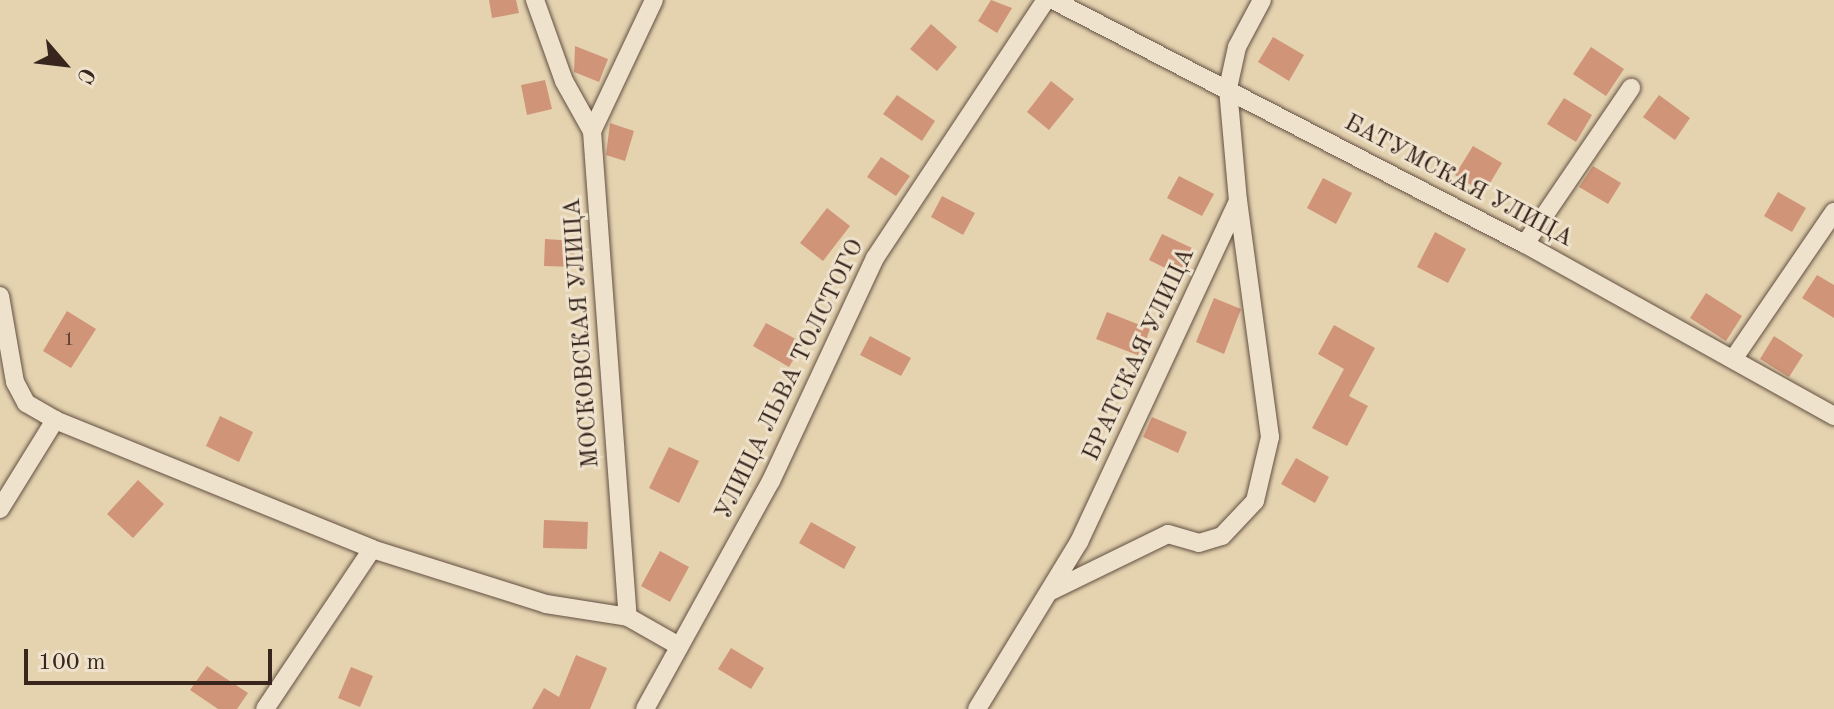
<!DOCTYPE html>
<html>
<head>
<meta charset="utf-8">
<style>
	body { margin:0 }
	#map { position:relative; width:1834px; height:709px; overflow:hidden; background:#e5d3b0; font-family:"Old Standard TT",serif }
	div>[style] { position:absolute }
	[style*='--x'] { left:calc(var(--x)*1px); top:calc(var(--y)*1px); width:calc(var(--w)*1px); rotate:calc(var(--a)*1deg) }
	.building>* { inset:0; background:#d09478 }
	.roads { filter:drop-shadow(0 0 2px #635042) drop-shadow(0 0 2px #635042) }
	.minor>* { height:18px; margin:-9px; padding:0 9px; transform-origin:9px; border-radius:9px; background:#eee2cc }
	span { translate:-50% -50%; white-space:nowrap; text-align:center; line-height:1.15; -webkit-text-stroke:6px #eee2cc; paint-order:stroke }
	.number-label { font-size:20px; color:#5e4134 }
	.number-label span { -webkit-text-stroke-width:0 }
	.street-label { font-size:24px; color:#38251e }
	.north { position:absolute; left:24px; top:24px; width:80px; height:80px; -webkit-text-stroke:6px #eee2cc; paint-order:stroke; rotate:118deg; font-size:22px; font-weight:700; line-height:32px; text-align:center; color:#38251e }
	.north::after { content:''; display:block; margin:auto; width:28px; height:36px; background:#38251e; clip-path:polygon(50% 0,100% 100%,50% 72%,0 100%) }
	.scale { position:absolute; left:24px; top:649px; width:248px; height:36px; box-sizing:border-box; border:4px solid #38251e; border-top:0; padding-left:10px; font-size:24px; line-height:28px; white-space:nowrap; color:#38251e; -webkit-text-stroke:6px #eee2cc; paint-order:stroke }
</style>
</head>
<body>
<div id="map">
	<div class="building">
		<i style="clip-path:polygon(489px 0,516px 0,519px 13px,492px 18px)"></i>
		<i style="clip-path:polygon(991px 0,1012px 8px,997px 33px,978px 21px)"></i>
		<i style="clip-path:polygon(931px 24px,957px 47px,937px 71px,910px 49px)"></i>
		<i style="clip-path:polygon(1273px 37px,1304px 55px,1289px 81px,1258px 62px)"></i>
		<i style="clip-path:polygon(575px 46px,608px 59px,599px 82px,574px 72px)"></i>
		<i style="clip-path:polygon(1591px 47px,1624px 69px,1606px 96px,1573px 74px)"></i>
		<i style="clip-path:polygon(545px 80px,552px 109px,527px 115px,521px 85px)"></i>
		<i style="clip-path:polygon(1051px 81px,1074px 99px,1049px 130px,1027px 112px)"></i>
		<i style="clip-path:polygon(897px 95px,935px 121px,922px 141px,883px 114px)"></i>
		<i style="clip-path:polygon(1659px 95px,1690px 118px,1675px 140px,1643px 117px)"></i>
		<i style="clip-path:polygon(1564px 98px,1592px 115px,1576px 142px,1547px 124px)"></i>
		<i style="clip-path:polygon(610px 123px,634px 131px,625px 161px,606px 155px)"></i>
		<i style="clip-path:polygon(1473px 146px,1502px 163px,1484px 193px,1455px 175px)"></i>
		<i style="clip-path:polygon(881px 157px,910px 176px,896px 196px,867px 177px)"></i>
		<i style="clip-path:polygon(1593px 166px,1621px 183px,1608px 204px,1579px 187px)"></i>
		<i style="clip-path:polygon(1179px 176px,1214px 194px,1202px 216px,1167px 198px)"></i>
		<i style="clip-path:polygon(1323px 178px,1352px 193px,1336px 224px,1307px 208px)"></i>
		<i style="clip-path:polygon(1778px 192px,1806px 208px,1792px 232px,1764px 216px)"></i>
		<i style="clip-path:polygon(942px 196px,975px 213px,963px 235px,931px 217px)"></i>
		<i style="clip-path:polygon(827px 208px,850px 226px,823px 261px,800px 243px)"></i>
		<i style="clip-path:polygon(1435px 232px,1466px 249px,1448px 283px,1417px 267px)"></i>
		<i style="clip-path:polygon(1162px 234px,1192px 248px,1179px 275px,1149px 260px)"></i>
		<i style="clip-path:polygon(545px 239px,575px 241px,574px 267px,544px 266px)"></i>
		<i style="clip-path:polygon(1817px 275px,1834px 285px,1834px 318px,1802px 298px)"></i>
		<i style="clip-path:polygon(1706px 293px,1742px 316px,1726px 341px,1690px 318px)"></i>
		<i style="clip-path:polygon(1214px 298px,1241px 309px,1224px 354px,1196px 342px)"></i>
		<i style="clip-path:polygon(67px 311px,96px 329px,71px 368px,43px 351px)"></i>
		<i style="clip-path:polygon(1107px 312px,1150px 329px,1140px 356px,1096px 339px)"></i>
		<i style="clip-path:polygon(766px 323px,803px 343px,789px 367px,753px 346px)"></i>
		<i style="clip-path:polygon(1334px 325px,1375px 348px,1349px 396px,1368px 406px,1347px 446px,1312px 428px,1344px 369px,1318px 354px)"></i>
		<i style="clip-path:polygon(870px 336px,911px 358px,901px 376px,860px 355px)"></i>
		<i style="clip-path:polygon(1774px 336px,1803px 355px,1789px 377px,1760px 359px)"></i>
		<i style="clip-path:polygon(220px 416px,253px 432px,239px 462px,206px 446px)"></i>
		<i style="clip-path:polygon(1152px 417px,1187px 432px,1178px 453px,1143px 437px)"></i>
		<i style="clip-path:polygon(669px 447px,699px 461px,679px 503px,649px 488px)"></i>
		<i style="clip-path:polygon(1296px 458px,1329px 477px,1315px 503px,1281px 484px)"></i>
		<i style="clip-path:polygon(138px 480px,164px 504px,133px 538px,107px 514px)"></i>
		<i style="clip-path:polygon(544px 520px,588px 522px,587px 549px,543px 548px)"></i>
		<i style="clip-path:polygon(811px 522px,856px 547px,844px 569px,799px 543px)"></i>
		<i style="clip-path:polygon(660px 551px,689px 567px,670px 602px,641px 586px)"></i>
		<i style="clip-path:polygon(731px 648px,764px 668px,751px 689px,718px 669px)"></i>
		<i style="clip-path:polygon(576px 655px,607px 668px,590px 709px,532px 709px,544px 688px,559px 697px)"></i>
		<i style="clip-path:polygon(207px 666px,248px 693px,237px 709px,218px 709px,190px 690px)"></i>
		<i style="clip-path:polygon(351px 667px,373px 676px,360px 707px,338px 698px)"></i>
	</div>
	<div class="roads">
		<div class="minor">
			<i style="--x:535;--y:0;--w:86;--a:70.3"></i>
			<i style="--x:564;--y:81;--w:57;--a:60.8"></i>
			<i style="--x:654;--y:0;--w:145;--a:115.3"></i>
			<i style="--x:592;--y:131;--w:487;--a:85.8"></i>
			<i style="--x:628;--y:617;--w:59;--a:29.6"></i>
			<i style="--x:1053;--y:0;--w:531;--a:27.34"></i>
			<i style="--x:1525;--y:244;--w:354;--a:29.1"></i>
			<i style="--x:1525;--y:244;--w:189;--a:-55.8"></i>
			<i style="--x:0;--y:296;--w:87;--a:80.1"></i>
			<i style="--x:15;--y:382;--w:24;--a:62"></i>
			<i style="--x:26;--y:403;--w:34;--a:30"></i>
			<i style="--x:55;--y:420;--w:342;--a:22.1"></i>
			<i style="--x:372;--y:549;--w:182;--a:17.5"></i>
			<i style="--x:546;--y:604;--w:83;--a:9"></i>
			<i style="--x:1734;--y:358;--w:177;--a:-55.6"></i>
			<i style="--x:0;--y:509;--w:105;--a:-58.3"></i>
			<i style="--x:1049;--y:592;--w:132;--a:-26"></i>
			<i style="--x:1168;--y:534;--w:32;--a:16"></i>
			<i style="--x:1199;--y:543;--w:24;--a:-17"></i>
			<i style="--x:1222;--y:536;--w:48;--a:-46.7"></i>
			<i style="--x:1255;--y:501;--w:66;--a:-76.8"></i>
			<i style="--x:1270;--y:437;--w:238;--a:-97.7"></i>
			<i style="--x:265;--y:709;--w:192;--a:-56.2"></i>
			<i style="--x:645;--y:709;--w:260;--a:-61.1"></i>
			<i style="--x:771;--y:481;--w:246;--a:-65"></i>
			<i style="--x:875;--y:258;--w:310;--a:-56.5"></i>
			<i style="--x:977;--y:709;--w:196;--a:-58.6"></i>
			<i style="--x:1079;--y:542;--w:376;--a:-65"></i>
			<i style="--x:1238;--y:201;--w:113;--a:-95.1"></i>
			<i style="--x:1228;--y:88;--w:42;--a:-77.6"></i>
			<i style="--x:1237;--y:47;--w:53;--a:-62"></i>
		</div>
	</div>
	<div class="number-label">
		<span style="left:69px;top:340px">1</span>
	</div>
	<div class="street-label">
		<span style="left:1458px;top:182px;rotate:28deg">БАТУМСКАЯ УЛИЦА</span>
		<span style="left:583px;top:333px;rotate:-94deg">МОСКОВСКАЯ УЛИЦА</span>
		<span style="left:1140px;top:355px;rotate:-65deg">БРАТСКАЯ УЛИЦА</span>
		<span style="left:791px;top:380px;rotate:-64deg">УЛИЦА ЛЬВА ТОЛСТОГО</span>
	</div>
	<div class="north">С</div>
	<div class="scale">100 m</div>
</div>
</body>
</html>
